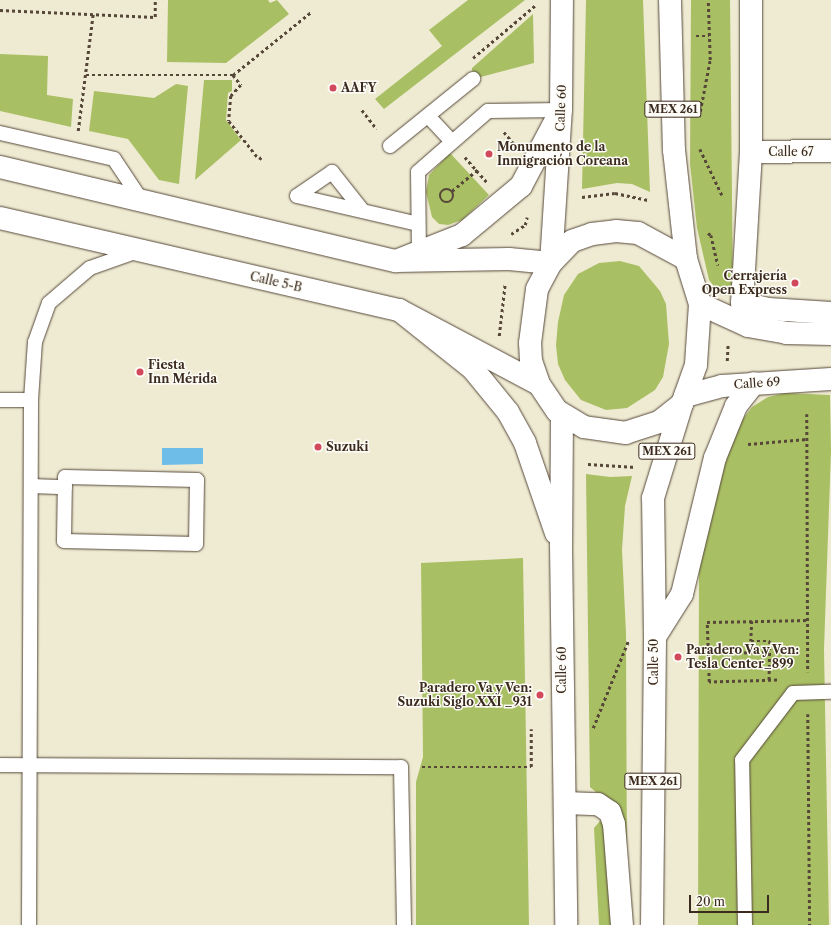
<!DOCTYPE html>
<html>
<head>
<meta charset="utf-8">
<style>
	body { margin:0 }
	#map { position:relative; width:831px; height:925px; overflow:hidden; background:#efebd3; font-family:"Libre Caslon Text",serif }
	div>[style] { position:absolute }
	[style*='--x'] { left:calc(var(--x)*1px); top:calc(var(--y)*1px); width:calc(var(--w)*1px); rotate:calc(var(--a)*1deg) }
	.green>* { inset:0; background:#a9bf64 }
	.water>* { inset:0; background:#6ebce8 }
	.path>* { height:2.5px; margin-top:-1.25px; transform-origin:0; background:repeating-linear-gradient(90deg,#564739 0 3px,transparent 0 6px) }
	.path>.ring { margin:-1.25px; padding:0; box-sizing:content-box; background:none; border:2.5px solid #564739; border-radius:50% }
	.roads { filter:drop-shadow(0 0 1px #564739) drop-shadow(0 0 1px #564739) }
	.lane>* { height:14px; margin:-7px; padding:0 7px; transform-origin:7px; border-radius:7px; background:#fff }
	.street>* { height:22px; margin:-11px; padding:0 11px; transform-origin:11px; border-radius:11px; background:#fff }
	.secondary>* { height:22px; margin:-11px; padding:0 11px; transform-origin:11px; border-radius:11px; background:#fff }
	.primary>* { height:22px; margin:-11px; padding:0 11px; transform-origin:11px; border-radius:11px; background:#fff }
	.dots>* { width:11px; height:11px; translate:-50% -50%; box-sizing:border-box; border:2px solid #fdfcf7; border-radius:50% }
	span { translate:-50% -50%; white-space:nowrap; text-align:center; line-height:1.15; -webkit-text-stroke:3px #fdfcf7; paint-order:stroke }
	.shield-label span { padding:1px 3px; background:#fdfcf7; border:1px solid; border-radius:3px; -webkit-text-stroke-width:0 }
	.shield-label { font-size:11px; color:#3b2a1e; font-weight:700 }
	.poi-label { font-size:12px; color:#3b2a1e; font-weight:700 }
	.left { translate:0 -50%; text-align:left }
	.right { translate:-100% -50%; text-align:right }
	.street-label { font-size:12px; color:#3b2a1e }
	.scale { position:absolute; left:689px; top:895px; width:80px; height:18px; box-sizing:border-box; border:2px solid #3b2a1e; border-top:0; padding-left:5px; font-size:12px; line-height:14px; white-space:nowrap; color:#3b2a1e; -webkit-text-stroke:3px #fdfcf7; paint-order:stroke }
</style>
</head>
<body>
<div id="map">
	<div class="green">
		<i style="clip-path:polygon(168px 0,268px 0,270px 3px,277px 0,289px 14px,226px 63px,167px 62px)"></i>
		<i style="clip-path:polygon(468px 0,525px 0,384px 109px,375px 99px,442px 46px,429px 30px)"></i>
		<i style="clip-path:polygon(586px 0,643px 0,650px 192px,632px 184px,617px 183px,582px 189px)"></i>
		<i style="clip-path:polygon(691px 0,730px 0,733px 296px,721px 295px,709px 280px,697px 228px,690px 164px)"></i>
		<i style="clip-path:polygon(533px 14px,534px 63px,473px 79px,472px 68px)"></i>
		<i style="clip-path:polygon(0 54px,48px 56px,47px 95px,73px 99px,71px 127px,0 111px)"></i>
		<i style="clip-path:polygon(204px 80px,232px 80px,232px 91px,228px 93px,226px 120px,241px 140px,195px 180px)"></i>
		<i style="clip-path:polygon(176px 84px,188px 86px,179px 184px,159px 180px,128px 139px,89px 131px,94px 91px,154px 98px)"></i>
		<i style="clip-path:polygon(450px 153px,489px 195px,462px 220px,448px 225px,439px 224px,432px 217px,426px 192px,429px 175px)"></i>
		<i style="clip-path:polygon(620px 261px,639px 266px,660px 291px,666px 304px,669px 344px,663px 377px,655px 390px,627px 408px,606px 410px,581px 400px,565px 380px,558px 364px,556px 345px,558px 322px,564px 295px,578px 274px,599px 263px)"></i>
		<i style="clip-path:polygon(786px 393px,830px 395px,831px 451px,824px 649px,829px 925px,698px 925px,699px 561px,731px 434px,752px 407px,768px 397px)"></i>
		<i style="clip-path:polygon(586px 474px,610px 477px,632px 476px,625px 506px,622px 550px,626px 633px,627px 880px,603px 798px,590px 787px)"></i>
		<i style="clip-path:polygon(523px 558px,529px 925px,416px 925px,416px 782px,423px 757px,421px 563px)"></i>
		<i style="clip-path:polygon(600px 821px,605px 824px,615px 925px,599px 925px,594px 828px)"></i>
	</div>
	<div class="water">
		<i style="clip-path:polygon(162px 448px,203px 448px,203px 464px,162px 465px)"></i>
	</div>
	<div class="path">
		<i style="--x:0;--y:10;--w:155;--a:2.6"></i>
		<i style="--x:155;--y:17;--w:17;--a:-90"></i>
		<i style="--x:696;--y:36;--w:13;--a:0"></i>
		<i style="--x:473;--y:58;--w:84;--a:-40.2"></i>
		<i style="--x:86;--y:75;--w:147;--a:0"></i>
		<i style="--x:233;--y:75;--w:100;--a:-38.9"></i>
		<i style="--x:233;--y:75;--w:13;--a:51"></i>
		<i style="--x:241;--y:85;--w:15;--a:132"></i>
		<i style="--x:231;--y:96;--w:25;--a:95"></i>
		<i style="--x:229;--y:121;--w:48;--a:51.7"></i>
		<i style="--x:259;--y:159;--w:5;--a:-37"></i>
		<i style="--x:362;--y:110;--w:24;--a:52"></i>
		<i style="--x:699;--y:117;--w:58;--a:-79.1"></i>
		<i style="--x:710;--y:60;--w:60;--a:-91.9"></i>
		<i style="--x:78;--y:131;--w:118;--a:-82.7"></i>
		<i style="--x:504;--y:132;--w:17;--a:50"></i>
		<i style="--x:700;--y:149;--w:51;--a:64.4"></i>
		<i style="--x:465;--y:157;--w:33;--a:49"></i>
		<i class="ring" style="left:440px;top:189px;width:11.5px;height:11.5px"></i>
		<i style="--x:452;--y:191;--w:33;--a:-40"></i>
		<i style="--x:582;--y:197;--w:33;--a:-7"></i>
		<i style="--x:615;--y:193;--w:35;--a:12"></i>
		<i style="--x:708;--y:233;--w:4;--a:34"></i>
		<i style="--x:711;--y:235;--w:31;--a:77"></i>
		<i style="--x:511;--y:234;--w:17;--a:-33"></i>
		<i style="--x:525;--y:225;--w:8;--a:-76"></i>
		<i style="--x:499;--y:336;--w:53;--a:-83.5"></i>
		<i style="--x:727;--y:361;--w:17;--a:-87"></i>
		<i style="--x:807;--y:414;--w:258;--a:89.8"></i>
		<i style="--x:748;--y:444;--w:59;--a:-4.8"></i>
		<i style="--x:588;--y:464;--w:48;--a:3.6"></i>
		<i style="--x:752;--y:621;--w:20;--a:93"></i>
		<i style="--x:751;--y:641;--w:19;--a:0"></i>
		<i style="--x:770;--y:641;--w:39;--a:91"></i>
		<i style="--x:708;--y:653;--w:61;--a:-0.9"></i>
		<i style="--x:777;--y:680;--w:68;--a:178.3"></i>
		<i style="--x:709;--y:682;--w:60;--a:-91.9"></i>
		<i style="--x:707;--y:622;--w:101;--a:-1.1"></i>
		<i style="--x:808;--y:714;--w:211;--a:89.5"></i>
		<i style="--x:593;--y:728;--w:96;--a:-68"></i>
		<i style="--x:422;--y:767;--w:109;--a:0"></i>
		<i style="--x:531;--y:767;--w:38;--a:-90"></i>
	</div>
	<div class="roads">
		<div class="lane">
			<i style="--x:428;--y:116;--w:35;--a:47"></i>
			<i style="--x:0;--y:133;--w:117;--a:12.8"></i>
			<i style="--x:114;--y:159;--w:50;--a:56.3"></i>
			<i style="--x:390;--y:146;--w:107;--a:-38.9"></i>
			<i style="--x:363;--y:211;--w:50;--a:-128.5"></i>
			<i style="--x:332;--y:172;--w:42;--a:145.6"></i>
			<i style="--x:297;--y:196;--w:124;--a:13"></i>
			<i style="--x:419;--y:253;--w:81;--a:-90.7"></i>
			<i style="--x:418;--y:172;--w:93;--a:-41.1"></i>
			<i style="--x:488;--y:111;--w:73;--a:-0.8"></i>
			<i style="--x:0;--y:400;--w:31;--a:0"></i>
			<i style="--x:65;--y:477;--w:132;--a:1.3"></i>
			<i style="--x:197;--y:480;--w:64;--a:90.9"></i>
			<i style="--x:196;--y:544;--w:132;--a:-178.7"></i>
			<i style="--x:64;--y:541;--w:64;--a:-89.1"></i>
			<i style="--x:31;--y:486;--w:34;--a:2"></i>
			<i style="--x:0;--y:765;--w:401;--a:0.3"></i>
			<i style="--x:401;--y:767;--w:158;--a:88.9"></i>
			<i style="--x:29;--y:925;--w:525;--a:-89.78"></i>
			<i style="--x:31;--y:400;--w:58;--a:-86.1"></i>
			<i style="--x:35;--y:342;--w:41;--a:-70.3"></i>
			<i style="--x:49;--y:303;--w:54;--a:-40.5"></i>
			<i style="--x:90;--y:268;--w:51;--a:-19.5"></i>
			<i style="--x:745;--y:925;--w:165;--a:-91"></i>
			<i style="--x:742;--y:760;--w:84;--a:-52.7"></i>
			<i style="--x:793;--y:693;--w:38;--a:-2"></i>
		</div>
		<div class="street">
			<i style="--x:751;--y:0;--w:152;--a:90"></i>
			<i style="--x:751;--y:152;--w:151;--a:93.4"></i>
			<i style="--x:742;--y:303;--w:27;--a:13"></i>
			<i style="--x:768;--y:309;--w:63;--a:3.6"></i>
			<i style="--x:751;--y:152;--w:80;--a:-0.7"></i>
		</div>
		<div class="secondary">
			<i style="--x:0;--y:167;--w:407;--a:13.4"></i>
			<i style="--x:396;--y:261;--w:113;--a:-1"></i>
			<i style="--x:509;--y:259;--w:42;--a:5.4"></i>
			<i style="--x:0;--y:218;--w:409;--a:13"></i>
			<i style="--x:399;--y:310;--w:158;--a:27.9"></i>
			<i style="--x:700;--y:304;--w:53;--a:24.6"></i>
			<i style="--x:748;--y:326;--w:39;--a:10"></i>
			<i style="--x:786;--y:333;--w:45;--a:1.3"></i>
			<i style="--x:685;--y:396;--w:38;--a:-15"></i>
			<i style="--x:722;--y:386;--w:109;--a:-3.7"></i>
		</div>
		<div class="primary">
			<i style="--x:670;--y:0;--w:150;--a:88.5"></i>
			<i style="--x:674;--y:150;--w:110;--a:83.7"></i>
			<i style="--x:616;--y:231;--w:22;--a:5"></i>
			<i style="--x:638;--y:233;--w:55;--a:28.4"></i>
			<i style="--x:686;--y:259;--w:47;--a:72.7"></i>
			<i style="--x:700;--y:304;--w:61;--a:93.8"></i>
			<i style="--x:696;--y:365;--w:41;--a:109.7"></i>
			<i style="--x:682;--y:404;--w:29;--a:142"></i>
			<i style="--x:659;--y:422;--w:35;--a:162"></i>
			<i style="--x:626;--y:433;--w:42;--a:-171.9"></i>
			<i style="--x:584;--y:427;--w:31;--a:-149"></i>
			<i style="--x:557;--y:411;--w:32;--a:-124"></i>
			<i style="--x:539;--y:384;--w:24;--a:-109"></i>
			<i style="--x:531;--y:361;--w:18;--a:-93"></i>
			<i style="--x:530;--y:343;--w:54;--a:-82.6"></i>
			<i style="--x:537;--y:289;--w:30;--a:-62"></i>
			<i style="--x:551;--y:263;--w:30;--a:-46"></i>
			<i style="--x:572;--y:241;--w:21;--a:-19"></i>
			<i style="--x:592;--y:234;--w:24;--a:-7"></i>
			<i style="--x:396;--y:261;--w:71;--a:-21.5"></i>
			<i style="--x:462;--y:235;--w:77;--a:-39.7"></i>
			<i style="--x:521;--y:186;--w:79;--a:-62.1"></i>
			<i style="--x:551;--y:263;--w:153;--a:-86.3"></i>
			<i style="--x:561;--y:110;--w:110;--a:-89.5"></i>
			<i style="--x:399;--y:310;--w:95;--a:38.6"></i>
			<i style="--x:473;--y:369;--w:55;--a:50.9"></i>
			<i style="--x:508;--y:412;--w:35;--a:61"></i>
			<i style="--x:525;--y:443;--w:95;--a:71"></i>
			<i style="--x:562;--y:415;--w:130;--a:90.4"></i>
			<i style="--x:561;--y:545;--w:380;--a:89.2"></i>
			<i style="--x:655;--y:637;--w:51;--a:-57.9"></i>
			<i style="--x:682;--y:594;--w:140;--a:-76.4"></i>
			<i style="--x:715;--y:458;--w:56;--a:-68"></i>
			<i style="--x:736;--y:406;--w:29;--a:-52"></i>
			<i style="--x:565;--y:803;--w:33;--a:2"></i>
			<i style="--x:598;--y:804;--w:14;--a:34"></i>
			<i style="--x:610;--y:812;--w:13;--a:72"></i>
			<i style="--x:614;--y:824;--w:101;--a:85.5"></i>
			<i style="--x:652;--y:925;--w:288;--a:-89.4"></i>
			<i style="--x:655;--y:637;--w:139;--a:-90.8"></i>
			<i style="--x:653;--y:498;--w:98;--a:-72.9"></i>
		</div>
	</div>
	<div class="dots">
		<i style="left:333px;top:88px;background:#d1495b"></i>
		<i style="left:489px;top:154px;background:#d1495b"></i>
		<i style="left:795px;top:283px;background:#d1495b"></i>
		<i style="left:140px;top:372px;background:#d1495b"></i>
		<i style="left:318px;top:447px;background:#d1495b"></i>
		<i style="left:678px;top:657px;background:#d1495b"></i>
		<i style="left:540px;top:695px;background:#d1495b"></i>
	</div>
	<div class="shield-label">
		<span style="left:673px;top:109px">MEX 261</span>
		<span style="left:667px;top:451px">MEX 261</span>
		<span style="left:653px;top:781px">MEX 261</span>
	</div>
	<div class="poi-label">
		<span class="left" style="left:341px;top:88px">AAFY</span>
		<span class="left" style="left:497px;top:154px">Monumento de la<br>Inmigración Coreana</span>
		<span class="right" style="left:787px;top:283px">Cerrajería<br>Open Express</span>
		<span class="left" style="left:148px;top:372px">Fiesta<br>Inn Mérida</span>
		<span class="left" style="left:326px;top:447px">Suzuki</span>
		<span class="left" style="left:686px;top:657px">Paradero Va y Ven:<br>Tesla Center_899</span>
		<span class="right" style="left:532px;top:695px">Paradero Va y Ven:<br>Suzuki Siglo XXI _931</span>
	</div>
	<div class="street-label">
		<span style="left:561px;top:108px;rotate:-88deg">Calle 60</span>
		<span style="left:791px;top:152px">Calle 67</span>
		<span style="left:276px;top:282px;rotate:13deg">Calle 5-B</span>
		<span style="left:757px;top:383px;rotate:-4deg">Calle 69</span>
		<span style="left:654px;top:662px;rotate:-90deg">Calle 50</span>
		<span style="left:562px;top:670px;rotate:-90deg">Calle 60</span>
	</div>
	<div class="scale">20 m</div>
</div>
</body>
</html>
